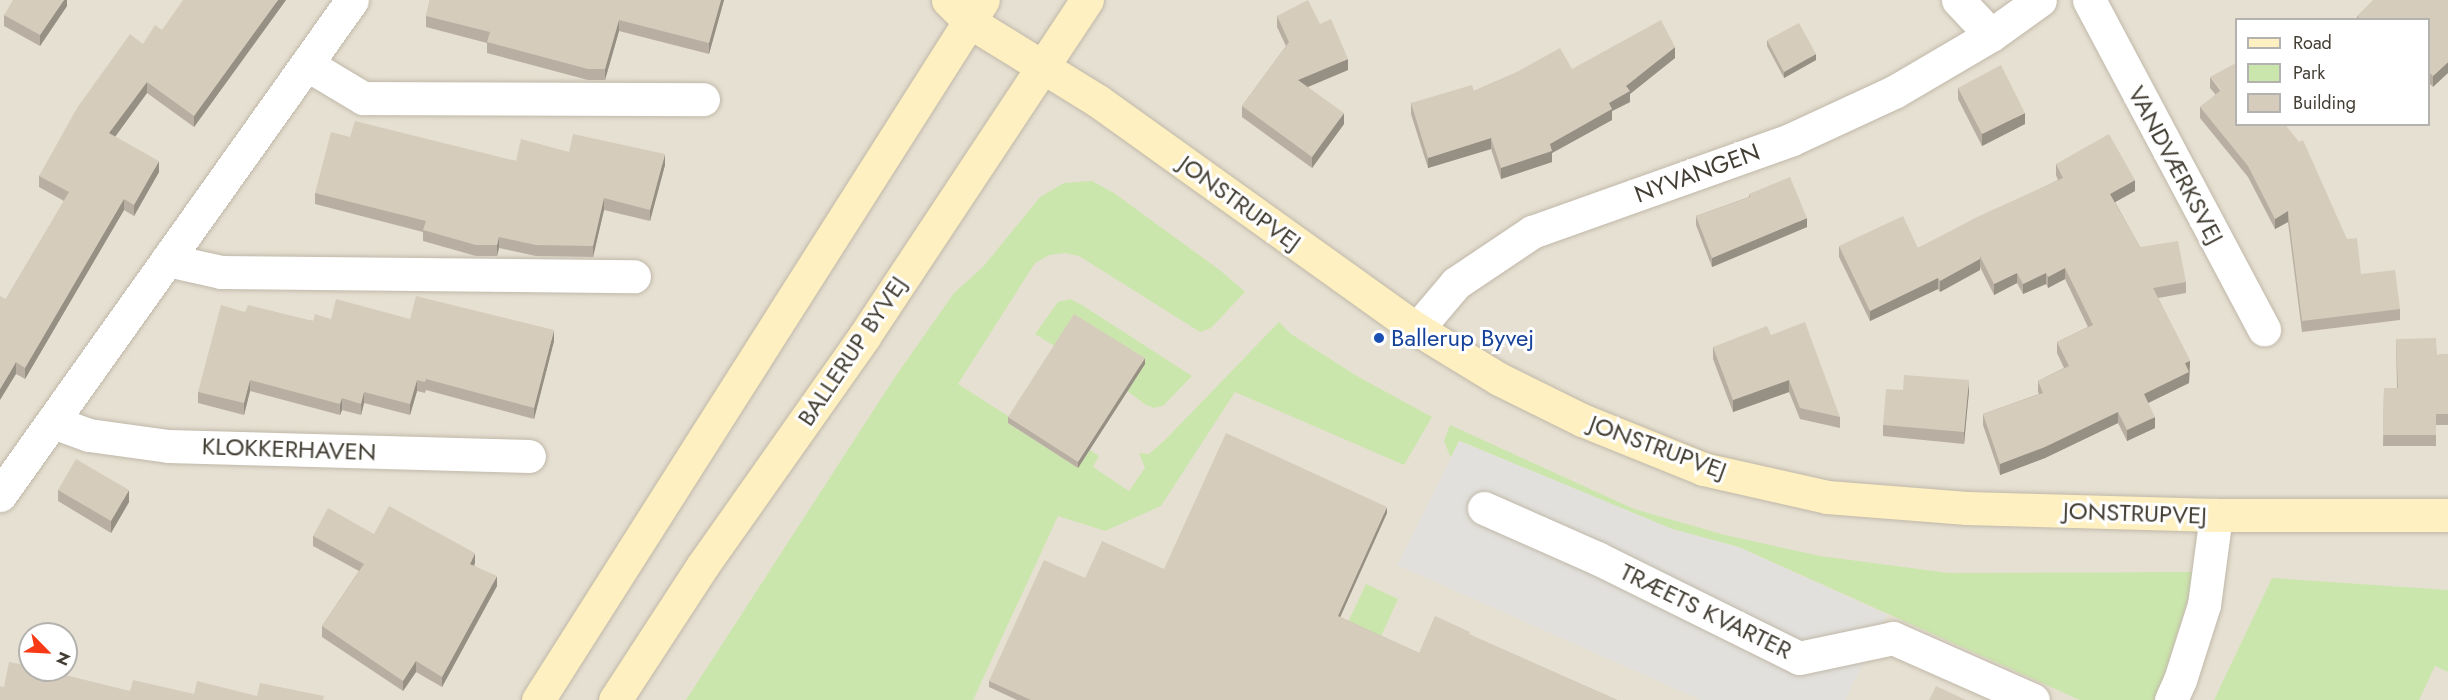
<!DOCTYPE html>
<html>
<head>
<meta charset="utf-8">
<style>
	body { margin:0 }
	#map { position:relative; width:2448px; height:700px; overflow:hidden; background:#f2eee4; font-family:Jost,sans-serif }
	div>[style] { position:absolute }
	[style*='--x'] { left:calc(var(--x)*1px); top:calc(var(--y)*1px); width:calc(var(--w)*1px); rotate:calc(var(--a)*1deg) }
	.residential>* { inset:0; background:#e6e0d2 }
	.green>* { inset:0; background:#cbe6ac }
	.parking>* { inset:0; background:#e2e0dc }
	.roads { filter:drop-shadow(0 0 2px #c0b8a9) drop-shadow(0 0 2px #c0b8a9) }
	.street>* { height:33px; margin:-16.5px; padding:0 16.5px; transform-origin:16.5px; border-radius:16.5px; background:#fff }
	.secondary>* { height:33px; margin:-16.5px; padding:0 16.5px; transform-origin:16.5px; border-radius:16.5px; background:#fef0c1 }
	.wall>* { inset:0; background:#b8afa2 }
	.shaded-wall>* { inset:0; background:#968f84 }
	.building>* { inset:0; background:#d6ccbc }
	.dots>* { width:16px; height:16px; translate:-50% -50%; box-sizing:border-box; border:3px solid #fff; border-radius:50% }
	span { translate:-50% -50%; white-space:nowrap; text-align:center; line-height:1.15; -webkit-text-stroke:6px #fff; paint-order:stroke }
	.street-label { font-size:24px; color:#433e34 }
	.transit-label { font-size:24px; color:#164399 }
	.left { translate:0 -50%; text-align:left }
	.legend { position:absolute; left:2235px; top:18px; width:195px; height:108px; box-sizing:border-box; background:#fff; border:2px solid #b4b2ae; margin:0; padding:8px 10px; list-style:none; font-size:18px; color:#433e34 }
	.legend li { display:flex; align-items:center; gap:12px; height:30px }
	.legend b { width:30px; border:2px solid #b4b2ae }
	.north { position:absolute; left:18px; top:622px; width:60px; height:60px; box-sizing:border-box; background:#fff; border:2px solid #b4b2ae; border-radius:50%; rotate:114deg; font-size:16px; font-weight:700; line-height:24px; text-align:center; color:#433e34 }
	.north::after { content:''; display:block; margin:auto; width:21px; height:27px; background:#f83915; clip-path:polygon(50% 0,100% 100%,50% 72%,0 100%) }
</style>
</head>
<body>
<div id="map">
	<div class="residential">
		<i style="clip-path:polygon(evenodd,0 0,2448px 0,2448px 700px,0 700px,0 0,2236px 20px,2428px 20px,2428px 124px,2236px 124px,2236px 20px,0 0,30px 634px,66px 634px,66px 670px,30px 670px,30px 634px)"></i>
	</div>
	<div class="green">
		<i style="clip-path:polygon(1092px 181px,1114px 193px,1221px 271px,1245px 292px,1211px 328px,1200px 332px,1079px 256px,1065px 253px,1049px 255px,1035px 263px,958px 384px,1011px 418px,1008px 423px,1078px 468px,1090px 450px,1099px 456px,1093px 467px,1129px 491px,1145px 468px,1139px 453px,1149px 454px,1166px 439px,1279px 322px,1291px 334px,1357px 376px,1432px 417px,1404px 465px,1235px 392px,1161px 506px,1105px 531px,1058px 516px,973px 700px,686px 700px,893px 380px,954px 293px,983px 267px,1040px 197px,1064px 183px)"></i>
		<i style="clip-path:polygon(1070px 299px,1082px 305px,1192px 376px,1163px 406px,1154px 408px,1146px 405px,1127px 391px,1035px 334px,1058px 302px)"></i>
		<i style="clip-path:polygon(1450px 425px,1634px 509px,1725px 535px,1820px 556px,1949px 573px,2196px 572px,2163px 680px,2154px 700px,2080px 700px,1739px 547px,1672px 529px,1460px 441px,1451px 458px,1444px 441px)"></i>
		<i style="clip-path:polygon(2272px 578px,2448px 590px,2448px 672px,2435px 666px,2419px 700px,2214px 700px)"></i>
		<i style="clip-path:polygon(1366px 584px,1398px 599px,1352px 700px,1311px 700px)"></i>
	</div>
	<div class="parking">
		<i style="clip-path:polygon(1459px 441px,1672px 529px,1738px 547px,1887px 615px,1845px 700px,1701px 700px,1397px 565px)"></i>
	</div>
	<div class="roads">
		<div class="street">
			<i style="--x:1958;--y:0;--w:48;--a:46.7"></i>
			<i style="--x:2089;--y:0;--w:373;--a:62"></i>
			<i style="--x:308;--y:65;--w:64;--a:31"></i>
			<i style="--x:363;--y:98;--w:340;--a:0.2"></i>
			<i style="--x:167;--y:260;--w:55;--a:12.5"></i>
			<i style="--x:221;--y:272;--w:413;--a:0.6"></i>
			<i style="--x:1417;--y:329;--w:60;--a:-49.7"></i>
			<i style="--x:1456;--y:283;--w:92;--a:-33.9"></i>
			<i style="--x:1532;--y:232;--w:274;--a:-19.6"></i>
			<i style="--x:1790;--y:140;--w:115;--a:-24.8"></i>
			<i style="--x:1894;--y:92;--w:113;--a:-30.4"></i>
			<i style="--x:1991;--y:35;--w:60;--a:-35.5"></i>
			<i style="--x:53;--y:422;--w:38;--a:20"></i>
			<i style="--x:89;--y:435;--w:80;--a:7.9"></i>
			<i style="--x:168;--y:446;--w:361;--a:1.6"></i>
			<i style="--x:0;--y:495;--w:607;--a:-54.58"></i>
			<i style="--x:1484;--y:508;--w:124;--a:23.9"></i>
			<i style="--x:1597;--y:558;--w:225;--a:26.3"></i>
			<i style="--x:1799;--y:658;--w:96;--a:-12"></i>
			<i style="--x:1893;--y:638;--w:153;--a:23.9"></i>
			<i style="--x:2171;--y:700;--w:22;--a:-66"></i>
			<i style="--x:2180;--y:680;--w:79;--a:-72.3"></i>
			<i style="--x:2204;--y:605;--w:91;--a:-82.4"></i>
		</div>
		<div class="secondary">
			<i style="--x:948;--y:0;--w:31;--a:45"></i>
			<i style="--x:970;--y:22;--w:150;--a:31.7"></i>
			<i style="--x:1098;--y:101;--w:392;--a:35.6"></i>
			<i style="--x:1417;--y:329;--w:96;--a:31.4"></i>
			<i style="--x:1499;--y:379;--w:93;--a:26.3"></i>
			<i style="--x:1582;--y:420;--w:131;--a:22"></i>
			<i style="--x:1703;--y:469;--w:127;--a:12.7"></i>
			<i style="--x:1827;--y:497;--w:140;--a:4.5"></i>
			<i style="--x:1967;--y:508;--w:249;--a:1.6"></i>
			<i style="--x:2216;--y:515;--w:232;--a:0"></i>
			<i style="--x:538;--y:700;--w:829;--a:-57.56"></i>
			<i style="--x:615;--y:700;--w:161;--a:-56.9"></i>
			<i style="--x:703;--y:565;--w:281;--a:-54.8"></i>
			<i style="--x:865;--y:335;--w:402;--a:-56.5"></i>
		</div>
	</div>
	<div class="wall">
		<i style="clip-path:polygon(67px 0,67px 6px,40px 46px,4px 26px,4px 15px)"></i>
		<i style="clip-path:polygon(286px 0,194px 127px,147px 93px,115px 137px,159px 172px,134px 216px,124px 210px,25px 379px,16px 374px,6px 299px,64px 201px,39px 187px,39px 176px,143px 44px,162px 30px)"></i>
		<i style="clip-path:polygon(430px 0,724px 0,709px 54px,619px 31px,605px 80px,588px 80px,487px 53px,487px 43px,426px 27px,426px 16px)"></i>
		<i style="clip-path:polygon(2448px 0,2433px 87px,2428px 82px,2428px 20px,2357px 20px,2357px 16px)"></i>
		<i style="clip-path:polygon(1277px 16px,1320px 24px,1348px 70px,1308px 87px,1344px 124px,1312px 168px,1242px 117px,1242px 106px,1286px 46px,1277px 27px)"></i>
		<i style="clip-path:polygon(1767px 40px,1816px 60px,1784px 78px,1767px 46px)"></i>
		<i style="clip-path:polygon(1675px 58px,1630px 94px,1630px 102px,1612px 111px,1612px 120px,1552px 153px,1552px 162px,1501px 179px,1491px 149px,1428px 168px,1411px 114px,1411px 103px,1474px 91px,1513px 74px,1572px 69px)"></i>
		<i style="clip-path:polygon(2210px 77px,2361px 274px,2400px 309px,2400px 320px,2302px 332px,2288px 222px,2275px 229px,2248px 177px,2200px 118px,2200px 107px,2216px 95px,2210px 88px)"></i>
		<i style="clip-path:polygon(1958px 88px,2025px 124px,1982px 146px,1958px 99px)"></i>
		<i style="clip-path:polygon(350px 137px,516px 161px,569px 152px,665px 165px,650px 221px,604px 210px,593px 257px,536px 256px,499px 248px,497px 256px,476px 256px,423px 241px,423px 232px,315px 204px,315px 193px)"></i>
		<i style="clip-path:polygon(2056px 164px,2135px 191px,2115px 202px,2140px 247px,2186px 282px,2186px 293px,2158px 298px,2190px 361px,2189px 383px,2148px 403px,2155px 428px,2127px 441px,2118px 423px,2045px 458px,2000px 475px,1983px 425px,1983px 414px,2039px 394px,2038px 392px,2038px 381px,2064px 368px,2057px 353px,2057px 342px,2088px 327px,2065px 279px,2048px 288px,2046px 284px,2023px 294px,2017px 283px,1994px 295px,1980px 267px,1980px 270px,1940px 292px,1938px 289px,1870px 321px,1839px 257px,1839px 246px,1918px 248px,2058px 180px,2056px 175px)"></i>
		<i style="clip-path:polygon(1749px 194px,1807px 227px,1712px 267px,1696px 225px,1696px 216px,1749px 197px)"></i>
		<i style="clip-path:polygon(245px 312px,313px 321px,331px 319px,410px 319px,554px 341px,534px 419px,426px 390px,425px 393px,417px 391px,410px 415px,364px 403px,361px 415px,342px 410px,340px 415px,250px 391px,244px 415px,198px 403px,198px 392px)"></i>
		<i style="clip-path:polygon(1771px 335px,1840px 417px,1840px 428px,1800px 419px,1789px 392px,1733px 412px,1713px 359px,1713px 347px)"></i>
		<i style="clip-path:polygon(2396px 339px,2437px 355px,2448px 354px,2448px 425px,2436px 425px,2436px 446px,2383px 446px,2384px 388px,2397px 388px)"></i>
		<i style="clip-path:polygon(1145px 364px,1078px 468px,1008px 423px,1008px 417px)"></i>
		<i style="clip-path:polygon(1903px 390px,1969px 391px,1964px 444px,1883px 436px,1883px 425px)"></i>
		<i style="clip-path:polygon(58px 490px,129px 502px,111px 533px,58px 501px)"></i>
		<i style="clip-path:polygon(1387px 513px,1340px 617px,1419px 653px,1470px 635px,1617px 700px,1017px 700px,989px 687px,989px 681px,1085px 578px,1164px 569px)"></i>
		<i style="clip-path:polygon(374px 534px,475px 563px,474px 565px,497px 586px,442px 687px,416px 672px,403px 691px,322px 637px,322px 626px,359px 571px,313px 546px,313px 536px)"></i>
	</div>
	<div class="shaded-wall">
		<i style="clip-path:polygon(64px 0,67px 0,67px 6px,40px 46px,40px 35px)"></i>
		<i style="clip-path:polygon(278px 0,286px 0,194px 127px,194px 116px)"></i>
		<i style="clip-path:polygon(721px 0,724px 0,709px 54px,709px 43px)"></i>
		<i style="clip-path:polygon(619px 20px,619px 31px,605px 80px,605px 69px)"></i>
		<i style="clip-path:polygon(1675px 47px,1675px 58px,1630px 94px,1630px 102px,1612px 111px,1612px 120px,1552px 153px,1552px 162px,1501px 179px,1501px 168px,1550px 144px,1609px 103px,1626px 86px)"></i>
		<i style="clip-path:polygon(1816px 54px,1816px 60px,1784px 78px,1784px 72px)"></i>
		<i style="clip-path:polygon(1348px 59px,1348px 70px,1298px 91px,1298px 80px)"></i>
		<i style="clip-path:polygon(2448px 62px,2448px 73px,2433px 87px,2433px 76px)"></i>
		<i style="clip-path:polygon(147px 82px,147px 93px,109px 145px,109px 133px)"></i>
		<i style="clip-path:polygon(1344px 113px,1344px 124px,1312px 168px,1312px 157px)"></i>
		<i style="clip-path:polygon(2025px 113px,2025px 124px,1982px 146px,1982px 134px)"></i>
		<i style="clip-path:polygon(1491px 138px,1491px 149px,1428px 168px,1428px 158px)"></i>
		<i style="clip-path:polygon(665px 154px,665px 165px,650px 221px,650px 210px)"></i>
		<i style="clip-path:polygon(159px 161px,159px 172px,134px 216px,134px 205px)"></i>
		<i style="clip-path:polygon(2135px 180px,2135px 191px,2110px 205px,2110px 194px)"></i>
		<i style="clip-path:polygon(604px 198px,604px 210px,593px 257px,593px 246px)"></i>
		<i style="clip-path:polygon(124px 199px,124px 210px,25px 379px,25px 368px)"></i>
		<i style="clip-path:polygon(2288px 211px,2288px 222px,2275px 229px,2275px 219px)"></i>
		<i style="clip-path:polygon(1807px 218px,1807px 227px,1712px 267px,1712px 258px)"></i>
		<i style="clip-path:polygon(499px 237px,499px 248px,497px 256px,497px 245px)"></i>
		<i style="clip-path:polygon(1980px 256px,1980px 270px,1940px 292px,1940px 281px)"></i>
		<i style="clip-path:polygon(2065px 268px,2065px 279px,2048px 288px,2048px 277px)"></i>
		<i style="clip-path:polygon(2017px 273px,2017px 283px,1994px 295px,1994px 284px)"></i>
		<i style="clip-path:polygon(2046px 273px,2046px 284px,2023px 294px,2023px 284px)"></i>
		<i style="clip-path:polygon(1938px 278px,1938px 289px,1870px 321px,1870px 311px)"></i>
		<i style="clip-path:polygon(554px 330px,554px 341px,534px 419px,534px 408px)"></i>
		<i style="clip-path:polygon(1145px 358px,1145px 364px,1078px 468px,1078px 462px)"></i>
		<i style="clip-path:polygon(2190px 361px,2189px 383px,2144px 405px,2144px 394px,2185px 363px)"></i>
		<i style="clip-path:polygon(16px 362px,16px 374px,0 400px,0 389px)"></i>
		<i style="clip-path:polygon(250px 380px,250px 391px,244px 415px,244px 403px)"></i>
		<i style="clip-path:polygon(417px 380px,417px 391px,410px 415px,410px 404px)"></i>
		<i style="clip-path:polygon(1789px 380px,1789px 392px,1733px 412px,1733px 400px)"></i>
		<i style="clip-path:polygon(1969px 380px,1969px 391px,1964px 444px,1964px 432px)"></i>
		<i style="clip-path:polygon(364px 392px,364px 403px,361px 415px,361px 404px)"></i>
		<i style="clip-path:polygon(342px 398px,342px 410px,340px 415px,340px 404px)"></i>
		<i style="clip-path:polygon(2118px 412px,2118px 423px,2045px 458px,2000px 475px,2000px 464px)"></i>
		<i style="clip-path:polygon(2155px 417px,2155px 428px,2127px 441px,2127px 430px)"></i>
		<i style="clip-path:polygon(129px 490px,129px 502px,111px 533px,111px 521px)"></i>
		<i style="clip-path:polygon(1387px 507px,1387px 513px,1338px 622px,1338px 616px)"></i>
		<i style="clip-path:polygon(475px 553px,475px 563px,470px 574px,470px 564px)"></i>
		<i style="clip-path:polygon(497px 576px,497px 586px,442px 687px,442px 677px)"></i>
		<i style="clip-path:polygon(416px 661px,416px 672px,403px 691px,403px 681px)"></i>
	</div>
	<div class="building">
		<i style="clip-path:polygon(13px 0,64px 0,40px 35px,4px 15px)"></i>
		<i style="clip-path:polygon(183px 0,278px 0,194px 116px,147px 82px,109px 133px,159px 161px,134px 205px,124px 199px,25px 368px,16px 362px,0 389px,0 296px,6px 299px,69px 192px,39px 176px,77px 108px,130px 34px,143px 44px,155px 25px,162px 30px)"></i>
		<i style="clip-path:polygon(430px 0,721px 0,709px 43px,619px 20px,605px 69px,588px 69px,487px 42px,490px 32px,426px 16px)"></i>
		<i style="clip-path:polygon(1308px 0,1320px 24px,1331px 19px,1348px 59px,1298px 80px,1344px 113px,1312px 157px,1242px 106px,1289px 42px,1277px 16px)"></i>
		<i style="clip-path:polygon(2373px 0,2448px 0,2448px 62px,2433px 76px,2428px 71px,2428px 20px,2361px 20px,2357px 16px)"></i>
		<i style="clip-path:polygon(1661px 20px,1675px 47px,1626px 86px,1630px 91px,1609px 103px,1612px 109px,1550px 144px,1552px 151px,1501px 168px,1491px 138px,1428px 158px,1411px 103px,1472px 85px,1474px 91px,1513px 74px,1560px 48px,1572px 69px)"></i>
		<i style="clip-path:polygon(1799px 23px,1816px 54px,1784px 72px,1767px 40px)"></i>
		<i style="clip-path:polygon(2236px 63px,2236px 124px,2285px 124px,2299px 142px,2303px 140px,2347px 239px,2357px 238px,2361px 274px,2395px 270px,2400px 309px,2302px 321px,2288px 211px,2275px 219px,2248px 166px,2200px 107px,2221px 90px,2210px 77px)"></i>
		<i style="clip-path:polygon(2001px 65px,2025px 113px,1982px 134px,1958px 88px)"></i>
		<i style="clip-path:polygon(355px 121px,516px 161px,521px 139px,569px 152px,573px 134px,665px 154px,650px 210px,604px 198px,593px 246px,536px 245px,499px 237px,497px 245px,476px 245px,423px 230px,426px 221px,315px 193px,331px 132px,350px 137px)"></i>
		<i style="clip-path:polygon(2109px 134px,2135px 180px,2110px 194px,2140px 247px,2178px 241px,2186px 282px,2153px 288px,2190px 361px,2185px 363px,2189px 372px,2144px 394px,2155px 417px,2127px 430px,2118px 412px,2045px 447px,2000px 464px,1983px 414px,2043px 393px,2038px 381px,2069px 366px,2057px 342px,2093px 325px,2065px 268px,2048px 277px,2046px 273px,2023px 284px,2017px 273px,1994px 284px,1980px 256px,1980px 259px,1940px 281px,1938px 278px,1870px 311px,1839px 246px,1903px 216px,1918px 248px,1977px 217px,2063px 178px,2056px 164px)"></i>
		<i style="clip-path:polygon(1790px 177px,1807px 218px,1712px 258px,1696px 216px,1750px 197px,1749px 194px)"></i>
		<i style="clip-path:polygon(416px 296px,554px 330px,534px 408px,426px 379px,425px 382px,417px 380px,410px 404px,364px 392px,361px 404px,342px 398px,340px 404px,250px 380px,244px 403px,198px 392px,221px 305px,245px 312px,248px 305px,313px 321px,315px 314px,331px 319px,336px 299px,410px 319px)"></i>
		<i style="clip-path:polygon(1074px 314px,1145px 358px,1078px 462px,1008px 417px)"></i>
		<i style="clip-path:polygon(1805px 322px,1840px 417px,1800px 408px,1789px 380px,1733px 400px,1713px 347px,1767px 326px,1771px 335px)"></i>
		<i style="clip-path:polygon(2436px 338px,2437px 355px,2448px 354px,2448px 414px,2436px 414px,2436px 435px,2383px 435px,2384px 388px,2398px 388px,2396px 339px)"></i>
		<i style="clip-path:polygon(1904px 375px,1969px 380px,1964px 432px,1883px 425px,1886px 389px,1903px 390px)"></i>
		<i style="clip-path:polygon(1226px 433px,1387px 507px,1338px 616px,1419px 653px,1435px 616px,1470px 632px,1469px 634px,1617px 700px,1031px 700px,989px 681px,1044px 560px,1085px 578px,1102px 541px,1164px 569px)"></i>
		<i style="clip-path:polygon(76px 459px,129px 490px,111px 521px,58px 490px)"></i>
		<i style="clip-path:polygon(389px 506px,475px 553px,470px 564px,497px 576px,442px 677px,416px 661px,403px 681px,322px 626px,364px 564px,313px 536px,328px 508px,374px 534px)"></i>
		<i style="clip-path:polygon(9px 662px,30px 666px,30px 670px,45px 670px,130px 691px,133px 680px,194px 694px,197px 681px,257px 696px,260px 683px,324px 696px,323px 700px,0 700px,0 686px,4px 687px)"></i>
		<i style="clip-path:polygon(1936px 686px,1966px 700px,1929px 700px)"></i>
	</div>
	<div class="dots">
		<i style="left:1379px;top:338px;background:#1a4fb4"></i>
	</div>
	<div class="street-label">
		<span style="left:2176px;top:165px;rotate:62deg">VANDVÆRKSVEJ</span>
		<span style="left:1697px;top:173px;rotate:-20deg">NYVANGEN</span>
		<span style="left:1240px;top:203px;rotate:36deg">JONSTRUPVEJ</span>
		<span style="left:852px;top:351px;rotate:-56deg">BALLERUP BYVEJ</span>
		<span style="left:1658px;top:447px;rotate:20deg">JONSTRUPVEJ</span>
		<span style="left:289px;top:449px;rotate:2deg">KLOKKERHAVEN</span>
		<span style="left:2135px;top:513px;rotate:2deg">JONSTRUPVEJ</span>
		<span style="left:1706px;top:611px;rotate:26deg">TRÆETS KVARTER</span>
	</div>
	<div class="transit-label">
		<span class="left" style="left:1391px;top:338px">Ballerup Byvej</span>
	</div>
	<ul class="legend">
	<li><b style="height:8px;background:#fef0c1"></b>Road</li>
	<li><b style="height:16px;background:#cbe6ac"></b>Park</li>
	<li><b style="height:16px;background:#d6ccbc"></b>Building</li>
	</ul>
	<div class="north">N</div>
</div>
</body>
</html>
